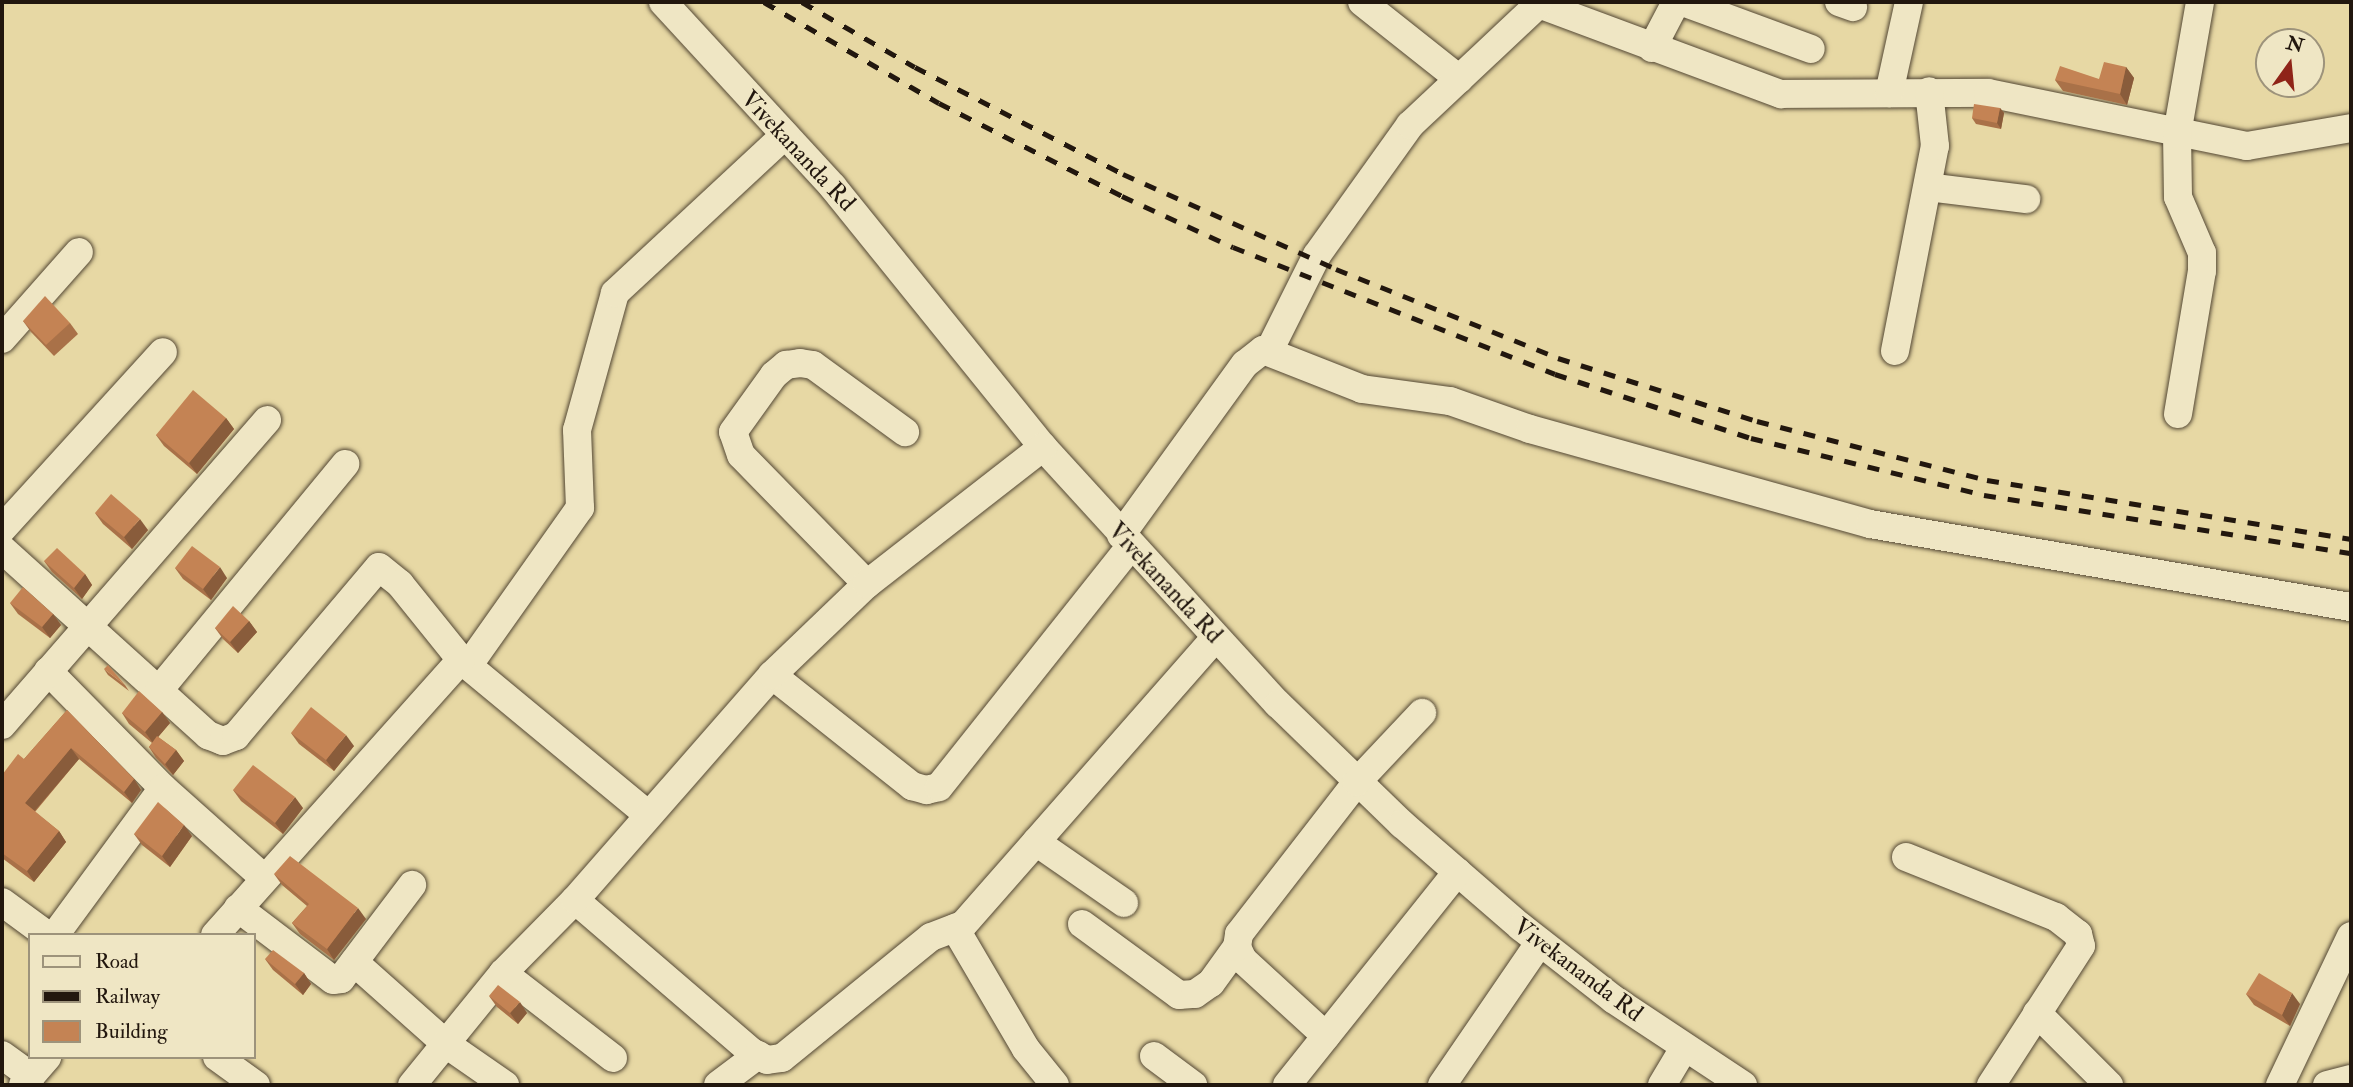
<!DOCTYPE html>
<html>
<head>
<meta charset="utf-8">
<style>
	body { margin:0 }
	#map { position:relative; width:2353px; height:1087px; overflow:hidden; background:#e7d8a4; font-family:"IM FELL Double Pica",serif }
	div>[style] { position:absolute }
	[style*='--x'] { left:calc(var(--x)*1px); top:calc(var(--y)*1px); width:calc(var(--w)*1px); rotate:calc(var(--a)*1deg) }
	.roads { filter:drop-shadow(0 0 2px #534734) drop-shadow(0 0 2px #534734) }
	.minor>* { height:28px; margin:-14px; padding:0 14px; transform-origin:14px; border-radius:14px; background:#efe6c4 }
	.rail>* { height:5px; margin-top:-2.5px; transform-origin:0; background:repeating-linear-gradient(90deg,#22170e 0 12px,transparent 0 24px) }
	.wall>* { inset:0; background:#a97148 }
	.shaded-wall>* { inset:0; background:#895c3b }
	.building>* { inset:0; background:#c48354 }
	span { translate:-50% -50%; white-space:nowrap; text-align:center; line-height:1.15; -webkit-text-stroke:5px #efe6c4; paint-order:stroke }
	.street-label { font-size:24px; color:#22170e }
	.frame { position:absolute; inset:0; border:4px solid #22170e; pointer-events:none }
	.legend { position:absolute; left:28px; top:933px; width:228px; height:126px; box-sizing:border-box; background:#efe6c4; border:2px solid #9d937b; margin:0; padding:9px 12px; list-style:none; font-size:21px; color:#22170e }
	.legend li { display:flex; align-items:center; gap:14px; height:35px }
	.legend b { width:35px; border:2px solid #9d937b }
	.north { position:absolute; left:2255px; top:28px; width:70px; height:70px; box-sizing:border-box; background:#efe6c4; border:2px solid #9d937b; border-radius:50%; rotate:15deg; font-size:19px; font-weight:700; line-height:28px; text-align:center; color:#22170e }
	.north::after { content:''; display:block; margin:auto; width:24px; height:32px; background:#8f2418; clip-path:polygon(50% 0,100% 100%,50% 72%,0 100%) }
</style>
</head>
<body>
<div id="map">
	<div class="roads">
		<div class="minor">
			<i style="--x:663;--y:2;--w:251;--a:47.4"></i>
			<i style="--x:833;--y:187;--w:334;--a:51.1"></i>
			<i style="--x:1043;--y:447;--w:348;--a:47.6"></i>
			<i style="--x:1278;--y:704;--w:173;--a:44.1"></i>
			<i style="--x:1402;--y:824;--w:157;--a:40.9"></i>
			<i style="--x:1521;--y:927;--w:117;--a:38"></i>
			<i style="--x:1613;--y:999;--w:156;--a:33.5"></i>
			<i style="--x:1362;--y:2;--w:124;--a:38.4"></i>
			<i style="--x:1533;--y:2;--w:265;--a:20.4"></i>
			<i style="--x:1781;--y:94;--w:207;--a:-0.3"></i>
			<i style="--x:1988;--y:93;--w:264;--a:11.6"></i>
			<i style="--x:2247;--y:146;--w:106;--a:-9.8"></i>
			<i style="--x:1683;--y:2;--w:136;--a:20.2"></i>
			<i style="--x:1839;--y:2;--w:15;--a:20"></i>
			<i style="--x:1652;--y:48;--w:52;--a:-62.4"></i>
			<i style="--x:1889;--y:93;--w:93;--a:-77.6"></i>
			<i style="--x:1928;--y:187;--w:99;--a:7"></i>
			<i style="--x:2;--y:339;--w:116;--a:-48.5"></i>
			<i style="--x:1269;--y:351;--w:107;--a:-63.4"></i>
			<i style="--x:1317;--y:255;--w:160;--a:-54.4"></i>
			<i style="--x:1410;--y:125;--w:175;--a:-43.2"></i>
			<i style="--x:1895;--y:351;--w:209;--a:-79"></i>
			<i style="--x:1935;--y:146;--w:55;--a:-96.2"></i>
			<i style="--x:2178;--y:414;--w:145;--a:-80.5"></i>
			<i style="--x:2202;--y:271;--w:18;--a:-90"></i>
			<i style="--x:2202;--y:253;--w:61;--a:-113.2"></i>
			<i style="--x:2178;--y:197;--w:63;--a:-90.9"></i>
			<i style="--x:2177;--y:134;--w:134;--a:-80.1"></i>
			<i style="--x:2;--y:529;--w:239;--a:-47.7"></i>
			<i style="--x:1121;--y:535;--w:211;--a:-54.1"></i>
			<i style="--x:1245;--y:364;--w:23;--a:-38"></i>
			<i style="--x:1263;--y:350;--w:106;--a:21.5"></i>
			<i style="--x:1362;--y:389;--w:89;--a:7.8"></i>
			<i style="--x:1450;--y:401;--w:85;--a:19.3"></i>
			<i style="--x:1530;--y:429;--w:353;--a:15.6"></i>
			<i style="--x:1870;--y:524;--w:488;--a:9.8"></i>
			<i style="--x:2;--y:549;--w:278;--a:42.1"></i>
			<i style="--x:208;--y:735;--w:16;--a:22"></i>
			<i style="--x:223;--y:741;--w:14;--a:-21"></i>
			<i style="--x:236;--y:736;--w:221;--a:-49.8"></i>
			<i style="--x:379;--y:567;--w:27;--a:39"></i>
			<i style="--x:400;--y:584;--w:97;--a:51.2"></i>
			<i style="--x:461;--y:660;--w:240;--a:39.6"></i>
			<i style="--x:867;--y:584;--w:180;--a:-134.3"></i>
			<i style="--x:741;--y:455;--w:24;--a:-109"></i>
			<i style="--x:733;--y:432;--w:70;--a:-54.3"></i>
			<i style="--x:774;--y:375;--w:16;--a:-40"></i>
			<i style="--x:786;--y:365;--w:14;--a:-8"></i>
			<i style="--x:800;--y:363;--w:13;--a:9"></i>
			<i style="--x:813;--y:365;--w:114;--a:36.1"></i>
			<i style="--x:468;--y:666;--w:194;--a:-54.7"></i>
			<i style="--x:580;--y:508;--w:78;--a:-92.2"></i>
			<i style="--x:577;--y:430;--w:142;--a:-74.5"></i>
			<i style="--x:615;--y:293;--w:232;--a:-42.9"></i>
			<i style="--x:48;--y:671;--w:164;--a:45.5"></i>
			<i style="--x:163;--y:788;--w:135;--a:41.7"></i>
			<i style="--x:772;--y:675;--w:179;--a:38.4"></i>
			<i style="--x:912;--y:786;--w:15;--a:16"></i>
			<i style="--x:926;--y:790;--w:13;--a:-13"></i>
			<i style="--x:939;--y:787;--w:308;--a:-51.5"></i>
			<i style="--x:159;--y:690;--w:293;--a:-50.5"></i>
			<i style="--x:2;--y:725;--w:404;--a:-49"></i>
			<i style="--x:1036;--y:842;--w:107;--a:34.7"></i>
			<i style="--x:1906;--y:857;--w:162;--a:21.8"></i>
			<i style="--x:2056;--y:917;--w:28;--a:38"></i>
			<i style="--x:2078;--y:934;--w:12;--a:76"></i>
			<i style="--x:2081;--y:946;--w:166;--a:122.9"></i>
			<i style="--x:575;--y:900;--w:233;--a:40.7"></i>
			<i style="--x:752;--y:1052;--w:17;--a:28"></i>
			<i style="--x:767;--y:1060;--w:15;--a:-8"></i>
			<i style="--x:782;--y:1058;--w:192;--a:-39.1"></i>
			<i style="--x:931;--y:937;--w:34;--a:-21"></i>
			<i style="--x:963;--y:925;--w:382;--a:-48.7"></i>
			<i style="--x:2;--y:902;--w:56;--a:36.3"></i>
			<i style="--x:238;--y:908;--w:119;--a:37.2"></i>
			<i style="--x:333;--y:980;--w:8;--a:-7"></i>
			<i style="--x:341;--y:979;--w:118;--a:-52.9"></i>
			<i style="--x:1082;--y:924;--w:120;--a:36.2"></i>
			<i style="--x:1179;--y:995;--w:16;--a:-4"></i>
			<i style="--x:1195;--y:994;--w:19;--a:-35"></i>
			<i style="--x:1211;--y:983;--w:44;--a:-54.2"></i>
			<i style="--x:955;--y:928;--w:140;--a:59.6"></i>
			<i style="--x:1026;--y:1049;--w:46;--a:51.1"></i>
			<i style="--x:55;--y:935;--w:182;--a:-53.7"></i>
			<i style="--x:215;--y:935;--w:369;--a:-48.2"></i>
			<i style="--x:354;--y:962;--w:123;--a:41.7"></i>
			<i style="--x:446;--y:1044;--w:72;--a:34.8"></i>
			<i style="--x:503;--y:973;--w:139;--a:37.7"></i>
			<i style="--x:2037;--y:1013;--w:102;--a:45"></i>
			<i style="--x:1326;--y:1036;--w:113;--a:-137.5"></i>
			<i style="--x:1243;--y:960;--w:14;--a:-115"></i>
			<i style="--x:1237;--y:947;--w:13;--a:-81"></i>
			<i style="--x:1239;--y:934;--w:192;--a:-52.2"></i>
			<i style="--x:1357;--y:782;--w:95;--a:-46.7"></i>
			<i style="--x:2;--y:1055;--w:36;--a:36"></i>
			<i style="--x:1154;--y:1056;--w:49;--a:36.6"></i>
			<i style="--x:217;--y:1057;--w:48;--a:35.7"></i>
			<i style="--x:23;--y:1085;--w:37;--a:-49"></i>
			<i style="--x:412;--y:1085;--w:144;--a:-50.9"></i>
			<i style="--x:503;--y:973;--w:103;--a:-45.4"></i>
			<i style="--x:575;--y:900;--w:299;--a:-48.8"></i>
			<i style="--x:772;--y:675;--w:132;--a:-43.8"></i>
			<i style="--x:867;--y:584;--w:223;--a:-37.9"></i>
			<i style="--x:718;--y:1085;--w:50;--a:-36.9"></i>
			<i style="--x:1287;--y:1085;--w:273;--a:-51.4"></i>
			<i style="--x:1442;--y:1085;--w:173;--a:-55.6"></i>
			<i style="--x:1662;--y:1085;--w:43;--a:-59.3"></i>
			<i style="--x:2280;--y:1085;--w:165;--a:-64.5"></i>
			<i style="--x:2327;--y:1085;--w:25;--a:-14"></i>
		</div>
	</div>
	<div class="rail">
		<i style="--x:764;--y:2;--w:202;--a:30"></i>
		<i style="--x:939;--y:103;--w:205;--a:26.9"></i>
		<i style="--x:1122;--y:196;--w:122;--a:24.7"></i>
		<i style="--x:1233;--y:247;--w:346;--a:21.5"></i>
		<i style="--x:1555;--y:374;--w:206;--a:18.1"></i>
		<i style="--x:1751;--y:438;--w:240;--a:13.7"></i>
		<i style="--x:1984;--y:495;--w:372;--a:9"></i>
		<i style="--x:802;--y:2;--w:130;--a:29.9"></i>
		<i style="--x:915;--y:67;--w:234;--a:27.2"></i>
		<i style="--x:1123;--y:174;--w:233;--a:24"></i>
		<i style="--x:1336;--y:269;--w:239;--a:21.8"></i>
		<i style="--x:1558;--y:358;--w:209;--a:17.6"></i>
		<i style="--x:1757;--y:421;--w:237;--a:14.4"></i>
		<i style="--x:1987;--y:480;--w:369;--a:9.2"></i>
	</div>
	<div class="wall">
		<i style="clip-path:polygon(2126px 67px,2134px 78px,2127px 105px,2063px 91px,2055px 80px,2099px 79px)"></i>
		<i style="clip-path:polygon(2000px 108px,2004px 113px,2001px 129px,1976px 124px,1972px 118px)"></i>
		<i style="clip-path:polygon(23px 321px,70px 323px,78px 334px,54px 356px,31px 332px)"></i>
		<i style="clip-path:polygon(226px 418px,234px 429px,197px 474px,164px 446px,156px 435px)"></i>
		<i style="clip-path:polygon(95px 513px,148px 530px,132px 549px,103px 524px)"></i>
		<i style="clip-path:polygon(44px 561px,85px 574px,92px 585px,82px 599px,52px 572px)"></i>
		<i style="clip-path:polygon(175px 568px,227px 578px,211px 600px,183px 579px)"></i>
		<i style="clip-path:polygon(10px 603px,53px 614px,61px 625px,50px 638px,18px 614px)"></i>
		<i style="clip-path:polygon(249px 621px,257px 632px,238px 653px,223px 639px,215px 628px)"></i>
		<i style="clip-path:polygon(104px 669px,125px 685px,129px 691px,108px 675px)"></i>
		<i style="clip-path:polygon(67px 710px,134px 779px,141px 790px,132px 803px,79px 759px,35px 812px,59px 831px,66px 842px,34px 882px,2px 858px,2px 775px,24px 759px)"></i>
		<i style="clip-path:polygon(162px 712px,170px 723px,158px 737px,176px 750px,184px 761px,173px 775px,156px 758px,149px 747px,152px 743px,129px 724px,122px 713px)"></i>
		<i style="clip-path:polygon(291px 733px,354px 746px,334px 771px,299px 744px)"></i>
		<i style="clip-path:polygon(233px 790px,303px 808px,283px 834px,241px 801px)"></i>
		<i style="clip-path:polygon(134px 834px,192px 836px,170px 867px,142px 845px)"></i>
		<i style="clip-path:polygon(274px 874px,366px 919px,334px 960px,300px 934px,292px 923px,307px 906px,282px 885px)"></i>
		<i style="clip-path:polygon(265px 959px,304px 973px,311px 984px,303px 995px,273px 970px)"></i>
		<i style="clip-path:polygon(2246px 994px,2300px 1004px,2290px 1026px,2254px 1005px)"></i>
		<i style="clip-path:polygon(489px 996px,527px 1013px,518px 1024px,497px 1007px)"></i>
	</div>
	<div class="shaded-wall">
		<i style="clip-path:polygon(2126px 67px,2134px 78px,2127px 105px,2120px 94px)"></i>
		<i style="clip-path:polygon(2000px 108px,2004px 113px,2001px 129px,1997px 123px)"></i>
		<i style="clip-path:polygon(226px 418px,234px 429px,197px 474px,189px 463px)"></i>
		<i style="clip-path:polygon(140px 519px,148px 530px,132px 549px,124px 537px)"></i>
		<i style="clip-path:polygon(220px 567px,227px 578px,211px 600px,203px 589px)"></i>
		<i style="clip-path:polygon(85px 574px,92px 585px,82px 599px,74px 588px)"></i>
		<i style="clip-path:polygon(53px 614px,61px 625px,50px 638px,42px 627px)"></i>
		<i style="clip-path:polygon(249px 621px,257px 632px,238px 653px,230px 642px)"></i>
		<i style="clip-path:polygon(162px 712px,170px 723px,153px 743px,145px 732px)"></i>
		<i style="clip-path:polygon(346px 735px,354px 746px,334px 771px,326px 760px)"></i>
		<i style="clip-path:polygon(71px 748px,79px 759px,32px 814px,25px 803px)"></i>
		<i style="clip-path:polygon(176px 750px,184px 761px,173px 775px,165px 764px)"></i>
		<i style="clip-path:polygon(134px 779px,141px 790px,132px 803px,124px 792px)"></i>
		<i style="clip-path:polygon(295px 797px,303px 808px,283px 834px,275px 823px)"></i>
		<i style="clip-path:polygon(184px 825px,192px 836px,170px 867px,162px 856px)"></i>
		<i style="clip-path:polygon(59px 831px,66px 842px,34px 882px,27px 871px)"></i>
		<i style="clip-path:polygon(358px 908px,366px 919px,334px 960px,327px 949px)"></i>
		<i style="clip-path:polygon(304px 973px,311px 984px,303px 995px,295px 984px)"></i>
		<i style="clip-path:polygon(2292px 993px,2300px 1004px,2290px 1026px,2282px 1015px)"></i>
		<i style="clip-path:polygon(520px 1002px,527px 1013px,518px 1024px,510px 1013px)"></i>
	</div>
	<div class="building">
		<i style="clip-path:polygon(2104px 62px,2126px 67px,2120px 94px,2055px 80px,2060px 66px,2099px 79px)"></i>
		<i style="clip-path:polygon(1974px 104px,2000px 108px,1997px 123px,1972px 118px)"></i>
		<i style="clip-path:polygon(45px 296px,70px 323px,46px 345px,23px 321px)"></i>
		<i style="clip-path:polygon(193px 390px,226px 418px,189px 463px,156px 435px)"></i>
		<i style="clip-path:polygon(111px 494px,140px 519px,124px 537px,95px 513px)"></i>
		<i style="clip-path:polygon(192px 546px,220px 567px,203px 589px,175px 568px)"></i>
		<i style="clip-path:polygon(57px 548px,85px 574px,74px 588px,44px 561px)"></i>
		<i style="clip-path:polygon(23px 587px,53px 614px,42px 627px,10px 603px)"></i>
		<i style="clip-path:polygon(233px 606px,249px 621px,230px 642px,215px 628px)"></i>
		<i style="clip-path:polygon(108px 665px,125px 685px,104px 669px)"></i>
		<i style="clip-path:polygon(139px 691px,162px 712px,145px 732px,122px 713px)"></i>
		<i style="clip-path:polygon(311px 707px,346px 735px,326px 760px,291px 733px)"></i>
		<i style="clip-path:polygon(67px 710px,134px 779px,124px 792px,71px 748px,25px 803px,59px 831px,27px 871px,2px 853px,2px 775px,18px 754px,24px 759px)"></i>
		<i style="clip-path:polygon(157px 736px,176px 750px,165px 764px,149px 747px)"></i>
		<i style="clip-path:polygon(253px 765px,295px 797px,275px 823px,233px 790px)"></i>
		<i style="clip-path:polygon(158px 802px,184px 825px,162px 856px,134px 834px)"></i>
		<i style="clip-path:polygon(290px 856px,358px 908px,327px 949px,292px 923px,309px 904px,274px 874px)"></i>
		<i style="clip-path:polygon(273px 950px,304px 973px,295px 984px,265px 959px)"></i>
		<i style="clip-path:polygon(2259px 973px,2292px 993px,2282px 1015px,2246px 994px)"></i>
		<i style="clip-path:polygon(498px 985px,520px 1002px,510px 1013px,489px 996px)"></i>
	</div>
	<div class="street-label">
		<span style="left:798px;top:151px;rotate:47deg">Vivekananda Rd</span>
		<span style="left:1165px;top:583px;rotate:47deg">Vivekananda Rd</span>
		<span style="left:1578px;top:970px;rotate:37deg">Vivekananda Rd</span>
	</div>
	<div class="frame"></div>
	<ul class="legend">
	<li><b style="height:9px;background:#efe6c4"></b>Road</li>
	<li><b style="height:9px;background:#22170e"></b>Railway</li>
	<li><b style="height:19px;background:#c48354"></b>Building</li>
	</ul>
	<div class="north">N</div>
</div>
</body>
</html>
